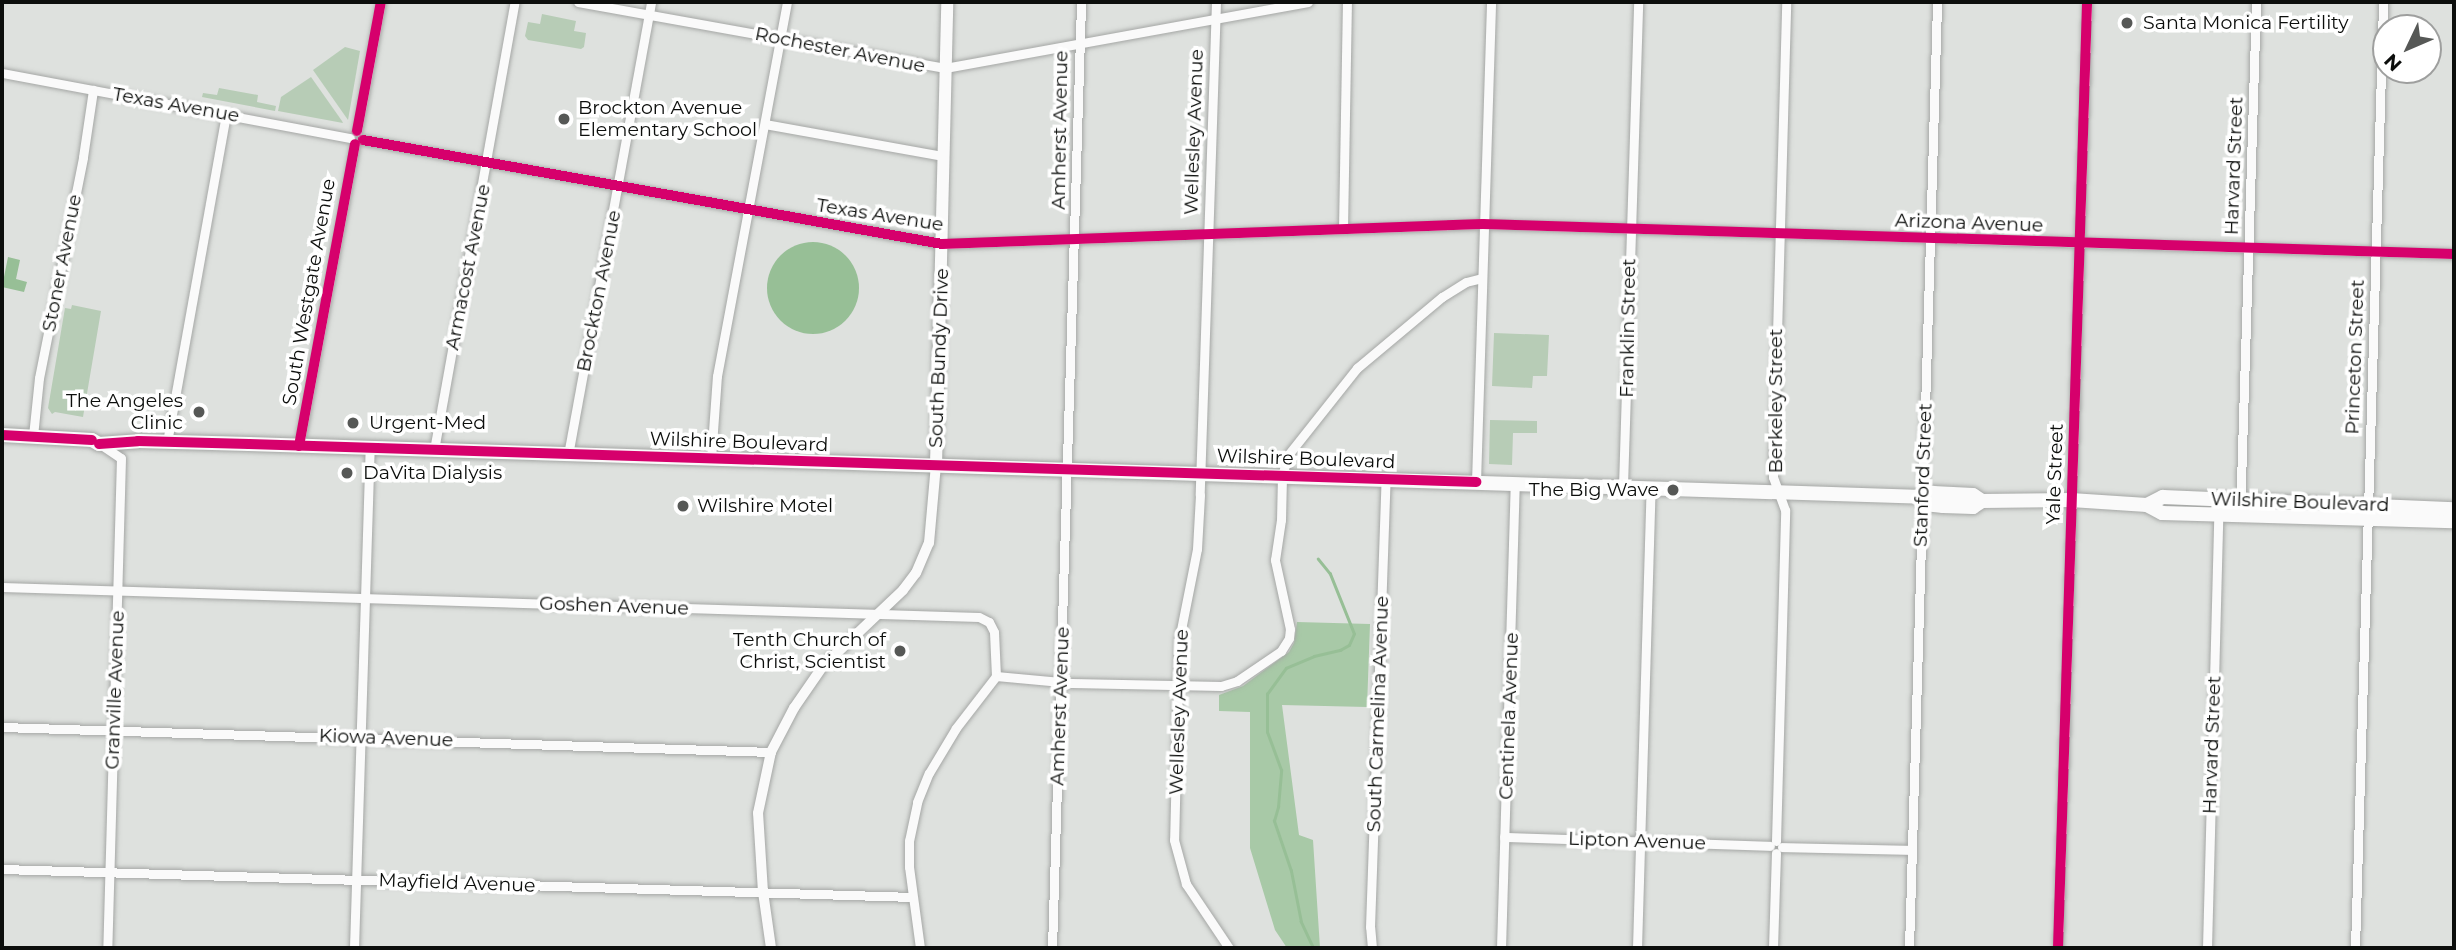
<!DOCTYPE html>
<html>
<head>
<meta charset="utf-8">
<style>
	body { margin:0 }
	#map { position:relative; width:2456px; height:950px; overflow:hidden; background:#dee1de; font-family:Montserrat,sans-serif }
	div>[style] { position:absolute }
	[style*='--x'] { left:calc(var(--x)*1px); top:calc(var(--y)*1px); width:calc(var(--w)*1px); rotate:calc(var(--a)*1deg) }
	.green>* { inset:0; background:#b7ccb6 }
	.forest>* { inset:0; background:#a8c9a7 }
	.water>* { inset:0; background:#97bf96 }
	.round { border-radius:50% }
	.stream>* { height:2.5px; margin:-1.25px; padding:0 1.25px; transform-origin:1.25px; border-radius:1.25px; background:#97bf96 }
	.roads { filter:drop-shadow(0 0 2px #a5a7a5) drop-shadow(0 0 2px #a5a7a5) }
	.minor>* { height:9px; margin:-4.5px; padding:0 4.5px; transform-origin:4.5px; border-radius:4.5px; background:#fafafa }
	.tertiary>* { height:10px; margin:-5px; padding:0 5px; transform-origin:5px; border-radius:5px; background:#fafafa }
	.secondary>* { height:12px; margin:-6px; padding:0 6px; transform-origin:6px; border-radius:6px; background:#fafafa }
	.primary>* { height:14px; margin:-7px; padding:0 7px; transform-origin:7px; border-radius:7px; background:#fafafa }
	.cycleway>* { height:10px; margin:-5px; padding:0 5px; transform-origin:5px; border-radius:5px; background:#d6006c }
	.dots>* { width:19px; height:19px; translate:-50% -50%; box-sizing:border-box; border:4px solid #fff; border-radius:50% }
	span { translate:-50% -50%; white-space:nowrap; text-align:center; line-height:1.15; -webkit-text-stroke:7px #fff; paint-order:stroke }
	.poi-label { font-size:19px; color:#0c0e0c }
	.left { translate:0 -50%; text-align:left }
	.right { translate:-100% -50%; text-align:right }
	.street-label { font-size:19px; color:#0c0e0c }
	.frame { position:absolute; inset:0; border:4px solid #0c0e0c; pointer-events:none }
	.north { position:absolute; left:2372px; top:14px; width:70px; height:70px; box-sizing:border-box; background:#fff; border:2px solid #9e9f9e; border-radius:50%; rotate:226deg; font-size:19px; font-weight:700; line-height:28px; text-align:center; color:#0c0e0c }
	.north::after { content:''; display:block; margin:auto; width:24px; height:32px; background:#565856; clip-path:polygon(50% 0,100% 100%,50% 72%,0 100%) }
</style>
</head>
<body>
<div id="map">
	<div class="green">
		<i style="clip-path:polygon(542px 14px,576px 21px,574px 31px,586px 33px,584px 47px,581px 49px,528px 40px,525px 36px,528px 22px,540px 24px)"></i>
		<i style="clip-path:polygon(345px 47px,360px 51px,348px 120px,313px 70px)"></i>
		<i style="clip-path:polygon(311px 77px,342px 121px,343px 123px,278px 111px,281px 97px)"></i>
		<i style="clip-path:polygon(219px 88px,258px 95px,257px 102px,276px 106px,275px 111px,202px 97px,203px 93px,217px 95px)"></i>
		<i style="clip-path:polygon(72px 305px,101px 311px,83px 417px,55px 412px,52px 414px,48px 408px,65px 308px,71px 309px)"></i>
		<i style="clip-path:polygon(1494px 333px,1549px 335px,1547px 376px,1533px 376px,1532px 388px,1492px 386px)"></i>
		<i style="clip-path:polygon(1490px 420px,1537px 421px,1537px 433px,1513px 433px,1512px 465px,1489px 464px)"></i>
	</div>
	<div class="forest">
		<i style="clip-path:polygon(1297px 622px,1370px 624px,1367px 707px,1282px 705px,1299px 835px,1313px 840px,1320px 948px,1287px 948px,1275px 930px,1250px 848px,1250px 712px,1219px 711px,1219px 695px,1243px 686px,1289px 652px,1294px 643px)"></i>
	</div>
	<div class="water">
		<i class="round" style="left:767px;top:242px;width:92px;height:92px"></i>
		<i style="clip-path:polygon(8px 257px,20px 260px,16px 279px,27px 282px,24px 292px,2px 287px)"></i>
	</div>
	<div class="stream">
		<i style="--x:1313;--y:948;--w:29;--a:-115"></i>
		<i style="--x:1301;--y:922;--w:52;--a:-101.1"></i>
		<i style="--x:1291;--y:871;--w:53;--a:-108.8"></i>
		<i style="--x:1274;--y:821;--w:15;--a:-74"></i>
		<i style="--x:1278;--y:807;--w:37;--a:-85"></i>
		<i style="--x:1281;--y:770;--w:40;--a:-110.2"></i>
		<i style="--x:1267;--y:732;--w:38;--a:-90"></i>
		<i style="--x:1267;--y:694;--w:32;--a:-54"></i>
		<i style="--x:1286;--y:668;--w:30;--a:-23"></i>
		<i style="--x:1314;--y:656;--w:27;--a:-13"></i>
		<i style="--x:1340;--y:650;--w:10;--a:-29"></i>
		<i style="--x:1349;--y:645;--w:12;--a:-66"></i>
		<i style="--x:1354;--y:634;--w:65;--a:-111.8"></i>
		<i style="--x:1330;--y:574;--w:19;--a:-129"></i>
	</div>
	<div class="roads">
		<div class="minor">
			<i style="--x:578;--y:2;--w:373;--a:10.2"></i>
			<i style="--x:945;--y:68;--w:369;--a:-10.3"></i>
			<i style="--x:1216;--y:2;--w:493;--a:91.9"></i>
			<i style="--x:1200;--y:495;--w:54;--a:93.2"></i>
			<i style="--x:1197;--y:549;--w:93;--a:101.2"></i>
			<i style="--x:1179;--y:640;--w:200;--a:91.4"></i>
			<i style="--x:1174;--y:840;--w:46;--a:74.7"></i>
			<i style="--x:1186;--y:884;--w:77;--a:56.1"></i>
			<i style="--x:2;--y:73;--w:354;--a:10.6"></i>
			<i style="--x:765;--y:124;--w:181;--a:10.2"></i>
			<i style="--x:357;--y:131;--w:131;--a:-79.5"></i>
			<i style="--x:363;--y:140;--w:588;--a:10.18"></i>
			<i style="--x:942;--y:244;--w:541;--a:-2.12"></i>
			<i style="--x:1483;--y:224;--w:971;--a:1.77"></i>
			<i style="--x:1343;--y:229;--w:227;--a:-89"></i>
			<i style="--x:33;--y:436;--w:58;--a:-84.1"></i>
			<i style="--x:39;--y:378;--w:225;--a:-78.7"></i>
			<i style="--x:83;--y:157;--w:68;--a:-81.5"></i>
			<i style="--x:167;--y:442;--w:333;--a:-79.8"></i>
			<i style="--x:100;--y:444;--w:25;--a:34"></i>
			<i style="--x:121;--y:458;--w:490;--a:91.6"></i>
			<i style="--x:299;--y:446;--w:307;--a:-79.5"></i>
			<i style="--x:434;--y:450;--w:455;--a:-79.8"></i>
			<i style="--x:568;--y:455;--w:461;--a:-79.6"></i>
			<i style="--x:711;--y:459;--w:83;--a:-85.9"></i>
			<i style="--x:717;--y:376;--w:380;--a:-79.4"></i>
			<i style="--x:1476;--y:482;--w:480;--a:-88.2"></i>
			<i style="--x:1623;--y:486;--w:484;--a:-88.2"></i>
			<i style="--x:2240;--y:515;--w:513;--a:-88.21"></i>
			<i style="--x:2;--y:587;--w:977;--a:1.76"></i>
			<i style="--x:979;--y:617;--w:11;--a:27"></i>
			<i style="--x:989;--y:622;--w:11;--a:63"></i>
			<i style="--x:994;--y:632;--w:44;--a:87.4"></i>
			<i style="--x:996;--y:676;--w:76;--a:5.3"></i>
			<i style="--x:1072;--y:683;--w:149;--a:1.2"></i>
			<i style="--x:1221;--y:686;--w:17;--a:-17"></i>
			<i style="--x:1237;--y:681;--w:53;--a:-34.3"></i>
			<i style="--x:1281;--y:651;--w:15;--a:-58"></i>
			<i style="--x:1289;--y:638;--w:9;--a:-84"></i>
			<i style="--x:1290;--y:629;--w:71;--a:-102.3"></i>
			<i style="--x:1275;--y:560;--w:40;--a:-81.5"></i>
			<i style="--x:1281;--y:520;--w:44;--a:-88.7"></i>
			<i style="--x:1282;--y:476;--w:22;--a:-74"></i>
			<i style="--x:1288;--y:455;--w:111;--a:-51.6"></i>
			<i style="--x:1357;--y:368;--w:111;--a:-39.9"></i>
			<i style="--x:1442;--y:297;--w:28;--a:-32"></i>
			<i style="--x:1466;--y:282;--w:16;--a:-14"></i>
			<i style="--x:2;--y:727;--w:769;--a:1.86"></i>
			<i style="--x:1504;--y:837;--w:266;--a:1.9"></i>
			<i style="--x:1776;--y:841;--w:331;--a:-88.4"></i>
			<i style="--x:1785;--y:510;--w:35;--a:-110"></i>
			<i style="--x:1773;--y:477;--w:475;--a:-88.4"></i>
			<i style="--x:1782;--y:847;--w:129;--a:1.3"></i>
			<i style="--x:2;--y:869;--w:910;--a:1.76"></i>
			<i style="--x:354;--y:948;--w:499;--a:-88.2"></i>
			<i style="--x:920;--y:948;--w:82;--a:-97.7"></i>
			<i style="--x:909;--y:867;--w:26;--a:-90"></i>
			<i style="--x:909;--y:841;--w:40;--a:-78"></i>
			<i style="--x:917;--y:802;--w:31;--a:-68"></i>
			<i style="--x:929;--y:773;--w:52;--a:-59"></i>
			<i style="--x:956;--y:728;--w:66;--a:-52.4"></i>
			<i style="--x:1052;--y:948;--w:946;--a:-88.24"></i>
			<i style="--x:1372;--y:948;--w:21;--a:-95"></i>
			<i style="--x:1370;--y:927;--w:448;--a:-88"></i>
			<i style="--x:1501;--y:948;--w:465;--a:-88.3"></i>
			<i style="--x:1637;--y:948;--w:461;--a:-88.3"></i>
			<i style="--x:1773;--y:948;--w:95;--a:-88.2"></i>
			<i style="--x:1909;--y:948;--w:946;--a:-88.3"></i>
			<i style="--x:2058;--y:948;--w:946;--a:-88.24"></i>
			<i style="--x:2207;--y:948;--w:449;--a:-88.5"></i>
			<i style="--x:2355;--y:948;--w:946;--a:-88.3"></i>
		</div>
		<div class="tertiary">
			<i style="--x:771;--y:948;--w:57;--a:-98.1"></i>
			<i style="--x:763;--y:892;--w:79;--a:-93.6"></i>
			<i style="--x:758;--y:813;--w:62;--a:-78"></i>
			<i style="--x:771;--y:752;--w:50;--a:-62.4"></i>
			<i style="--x:794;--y:708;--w:51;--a:-55.4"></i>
			<i style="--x:823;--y:666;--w:110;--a:-43.5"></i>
			<i style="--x:903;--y:590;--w:21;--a:-53"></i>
			<i style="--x:916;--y:573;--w:33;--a:-67"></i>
			<i style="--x:929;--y:543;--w:78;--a:-84.9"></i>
		</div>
		<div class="secondary">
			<i style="--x:936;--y:465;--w:463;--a:-88.6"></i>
		</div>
		<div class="primary">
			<i style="--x:2;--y:435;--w:90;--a:3.2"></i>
			<i style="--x:92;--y:440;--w:8;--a:30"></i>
			<i style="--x:99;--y:444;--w:39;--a:-4"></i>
			<i style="--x:138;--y:441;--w:111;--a:1.5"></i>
			<i style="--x:249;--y:444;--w:1674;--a:1.81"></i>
			<i style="--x:1922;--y:497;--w:12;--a:-20"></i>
			<i style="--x:1933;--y:493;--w:40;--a:2.9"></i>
			<i style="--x:1973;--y:495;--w:11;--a:34"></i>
			<i style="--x:1922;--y:497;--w:14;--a:34"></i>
			<i style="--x:1934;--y:505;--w:9;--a:6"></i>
			<i style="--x:1943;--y:506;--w:30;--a:2"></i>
			<i style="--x:1973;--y:507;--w:11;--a:-34"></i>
			<i style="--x:1982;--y:501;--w:89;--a:-0.6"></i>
			<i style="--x:2071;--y:500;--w:76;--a:3.8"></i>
			<i style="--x:2147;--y:505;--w:17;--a:28"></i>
			<i style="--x:2162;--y:513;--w:292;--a:1.6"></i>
			<i style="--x:2147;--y:505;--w:18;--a:-27"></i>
			<i style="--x:2163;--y:497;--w:291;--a:2.4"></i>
		</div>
	</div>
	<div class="cycleway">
		<i style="--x:357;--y:131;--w:131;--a:-79.5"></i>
		<i style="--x:363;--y:140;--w:588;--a:10.18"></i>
		<i style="--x:942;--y:244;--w:541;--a:-2.12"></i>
		<i style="--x:1483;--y:224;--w:971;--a:1.77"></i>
		<i style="--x:2;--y:435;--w:90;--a:3.2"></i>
		<i style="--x:99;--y:444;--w:39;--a:-4"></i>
		<i style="--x:138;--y:441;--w:111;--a:1.5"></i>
		<i style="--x:249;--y:444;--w:1228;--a:1.77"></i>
		<i style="--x:299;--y:446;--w:307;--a:-79.5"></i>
		<i style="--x:2058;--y:948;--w:946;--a:-88.24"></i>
	</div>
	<div class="dots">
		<i style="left:2127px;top:23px;background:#565856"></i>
		<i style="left:564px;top:119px;background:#565856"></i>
		<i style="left:199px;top:412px;background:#565856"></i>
		<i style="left:353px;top:423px;background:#565856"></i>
		<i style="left:347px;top:473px;background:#565856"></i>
		<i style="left:1673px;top:490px;background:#565856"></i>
		<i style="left:683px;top:506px;background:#565856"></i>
		<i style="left:900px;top:651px;background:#565856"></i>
	</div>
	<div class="poi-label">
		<span class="left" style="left:2143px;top:23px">Santa Monica Fertility</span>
		<span class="left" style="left:578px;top:119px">Brockton Avenue<br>Elementary School</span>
		<span class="right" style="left:183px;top:412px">The Angeles<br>Clinic</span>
		<span class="left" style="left:369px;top:423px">Urgent-Med</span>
		<span class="left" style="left:363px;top:473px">DaVita Dialysis</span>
		<span class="right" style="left:1659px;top:490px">The Big Wave</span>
		<span class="left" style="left:697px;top:506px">Wilshire Motel</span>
		<span class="right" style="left:886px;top:651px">Tenth Church of<br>Christ, Scientist</span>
	</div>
	<div class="street-label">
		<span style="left:840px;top:50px;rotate:11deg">Rochester Avenue</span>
		<span style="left:176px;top:105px;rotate:10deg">Texas Avenue</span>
		<span style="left:1060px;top:130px;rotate:-89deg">Amherst Avenue</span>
		<span style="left:1194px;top:132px;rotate:-88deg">Wellesley Avenue</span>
		<span style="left:2234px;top:166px;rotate:-88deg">Harvard Street</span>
		<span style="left:880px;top:215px;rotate:9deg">Texas Avenue</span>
		<span style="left:1969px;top:223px;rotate:2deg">Arizona Avenue</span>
		<span style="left:62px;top:263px;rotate:-79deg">Stoner Avenue</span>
		<span style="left:468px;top:267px;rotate:-79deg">Armacost Avenue</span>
		<span style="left:599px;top:291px;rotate:-79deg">Brockton Avenue</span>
		<span style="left:309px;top:292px;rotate:-80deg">South Westgate Avenue</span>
		<span style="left:1628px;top:328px;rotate:-89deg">Franklin Street</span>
		<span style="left:2355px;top:357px;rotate:-88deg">Princeton Street</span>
		<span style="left:939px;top:358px;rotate:-88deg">South Bundy Drive</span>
		<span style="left:1776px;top:401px;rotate:-90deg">Berkeley Street</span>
		<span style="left:739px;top:442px;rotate:2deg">Wilshire Boulevard</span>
		<span style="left:1306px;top:459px;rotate:2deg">Wilshire Boulevard</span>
		<span style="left:2055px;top:474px;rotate:-88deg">Yale Street</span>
		<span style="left:1923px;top:475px;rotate:-88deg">Stanford Street</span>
		<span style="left:2300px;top:502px;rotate:2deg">Wilshire Boulevard</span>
		<span style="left:614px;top:606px;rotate:2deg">Goshen Avenue</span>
		<span style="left:115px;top:690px;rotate:-88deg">Granville Avenue</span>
		<span style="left:1060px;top:706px;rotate:-88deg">Amherst Avenue</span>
		<span style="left:1179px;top:712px;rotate:-88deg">Wellesley Avenue</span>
		<span style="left:1378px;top:714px;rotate:-88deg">South Carmelina Avenue</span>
		<span style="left:1509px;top:716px;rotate:-88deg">Centinela Avenue</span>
		<span style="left:386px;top:738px;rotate:2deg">Kiowa Avenue</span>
		<span style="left:2212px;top:745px;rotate:-88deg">Harvard Street</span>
		<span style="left:1637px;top:841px;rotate:2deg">Lipton Avenue</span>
		<span style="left:457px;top:883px;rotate:2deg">Mayfield Avenue</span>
	</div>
	<div class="frame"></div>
	<div class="north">N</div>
</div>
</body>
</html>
